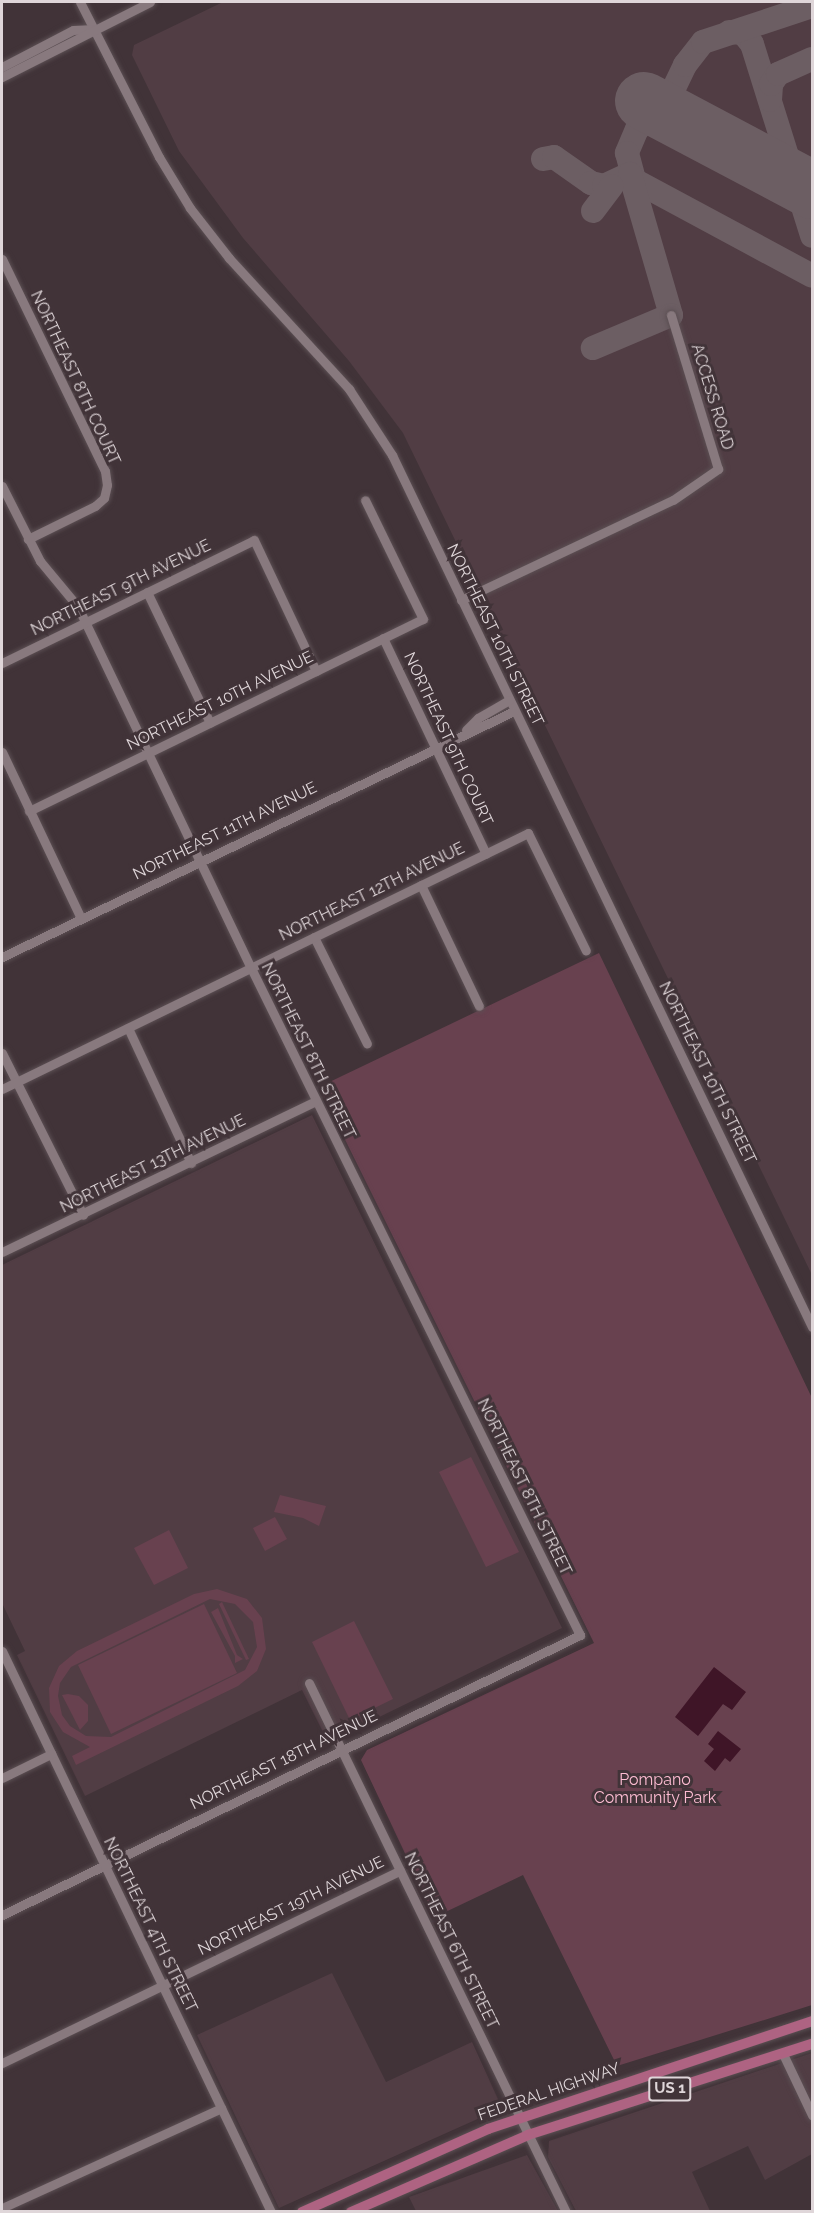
<!DOCTYPE html>
<html>
<head>
<meta charset="utf-8">
<style>
	body { margin:0 }
	#map { position:relative; width:814px; height:2213px; overflow:hidden; background:#413338; font-family:Raleway,sans-serif }
	div>[style] { position:absolute }
	[style*='--x'] { left:calc(var(--x)*1px); top:calc(var(--y)*1px); width:calc(var(--w)*1px); rotate:calc(var(--a)*1deg) }
	.built>* { inset:0; background:#513d44 }
	.green>* { inset:0; background:#68414f }
	.water>* { inset:0; background:#3f1527 }
	.taxiway>* { height:24px; margin:-12px; padding:0 12px; transform-origin:12px; border-radius:12px; background:#6c5e63 }
	.runway>* { height:58px; margin:-29px; padding:0 29px; transform-origin:29px; border-radius:29px; background:#6c5e63 }
	.roads { filter:drop-shadow(0 0 2px #5b4f53) drop-shadow(0 0 2px #5b4f53) }
	.minor>* { height:9px; margin:-4.5px; padding:0 4.5px; transform-origin:4.5px; border-radius:4.5px; background:#88797e }
	.major>* { height:10px; margin:-5px; padding:0 5px; transform-origin:5px; border-radius:5px; background:#ae6382 }
	span { translate:-50% -50%; white-space:nowrap; text-align:center; line-height:1.15; -webkit-text-stroke:6px #413338; paint-order:stroke }
	.shield-label span { padding:2px 4px; background:#413338; border:2px solid; border-radius:4px; -webkit-text-stroke-width:0 }
	.shield-label { font-size:15px; color:#dfd6d9; font-weight:700 }
	.street-label { font-size:16px; color:#dfd6d9 }
	.park-label { font-size:16px; color:#fdbcd2 }
	.frame { position:absolute; inset:0; border:3px solid #dfd6d9; pointer-events:none }
</style>
</head>
<body>
<div id="map">
	<div class="built">
		<i style="clip-path:polygon(223px 2px,812px 2px,812px 1275px,403px 433px,349px 361px,243px 238px,179px 151px,132px 55px,134px 45px)"></i>
		<i style="clip-path:polygon(312px 1115px,562px 1628px,328px 1742px,302px 1690px,85px 1796px,17px 1655px,25px 1651px,2px 1603px,2px 1265px)"></i>
		<i style="clip-path:polygon(332px 1973px,386px 2082px,472px 2042px,502px 2108px,279px 2208px,197px 2035px)"></i>
		<i style="clip-path:polygon(812px 2053px,812px 2154px,765px 2180px,748px 2146px,692px 2172px,710px 2211px,576px 2211px,548px 2157px,549px 2141px)"></i>
		<i style="clip-path:polygon(527px 2155px,558px 2211px,416px 2211px,409px 2197px)"></i>
	</div>
	<div class="green">
		<i style="clip-path:polygon(599px 953px,812px 1398px,812px 2005px,617px 2066px,523px 1875px,435px 1917px,361px 1760px,367px 1750px,594px 1643px,319px 1087px)"></i>
		<i style="clip-path:polygon(471px 1457px,519px 1552px,486px 1567px,439px 1472px)"></i>
		<i style="clip-path:polygon(280px 1495px,326px 1506px,319px 1526px,303px 1518px,274px 1512px)"></i>
		<i style="clip-path:polygon(275px 1517px,287px 1539px,265px 1551px,253px 1528px)"></i>
		<i style="clip-path:polygon(169px 1530px,188px 1568px,154px 1585px,134px 1548px)"></i>
		<i style="clip-path:polygon(evenodd,217px 1589px,247px 1599px,262px 1618px,266px 1649px,257px 1671px,238px 1686px,76px 1765px,72px 1756px,90px 1747px,63px 1732px,50px 1712px,49px 1688px,59px 1666px,77px 1651px,194px 1594px,217px 1589px,210px 1599px,235px 1604px,253px 1622px,257px 1647px,245px 1670px,111px 1737px,86px 1736px,70px 1726px,62px 1715px,58px 1696px,60px 1683px,71px 1667px,210px 1599px)"></i>
		<i style="clip-path:polygon(222px 1602px,249px 1659px,246px 1660px,219px 1604px)"></i>
		<i style="clip-path:polygon(204px 1604px,237px 1673px,111px 1734px,78px 1665px)"></i>
		<i style="clip-path:polygon(218px 1608px,237px 1655px,243px 1659px,235px 1663px,235px 1656px,211px 1612px)"></i>
		<i style="clip-path:polygon(354px 1621px,393px 1699px,350px 1720px,312px 1642px)"></i>
		<i style="clip-path:polygon(68px 1694px,79px 1696px,88px 1705px,88px 1721px,80px 1730px,62px 1695px)"></i>
	</div>
	<div class="water">
		<i style="clip-path:polygon(714px 1667px,746px 1692px,732px 1710px,723px 1704px,698px 1736px,675px 1717px)"></i>
		<i style="clip-path:polygon(718px 1731px,741px 1749px,730px 1762px,725px 1758px,715px 1771px,704px 1761px,714px 1749px,708px 1744px)"></i>
	</div>
	<div class="taxiway">
		<i style="--x:729;--y:32;--w:14;--a:4"></i>
		<i style="--x:743;--y:33;--w:14;--a:51"></i>
		<i style="--x:752;--y:44;--w:201;--a:72.6"></i>
		<i style="--x:770;--y:100;--w:16;--a:-86"></i>
		<i style="--x:771;--y:84;--w:12;--a:-55"></i>
		<i style="--x:778;--y:74;--w:37;--a:-24"></i>
		<i style="--x:663;--y:111;--w:51;--a:-64.4"></i>
		<i style="--x:685;--y:65;--w:29;--a:-52"></i>
		<i style="--x:703;--y:42;--w:115;--a:-18.3"></i>
		<i style="--x:676;--y:118;--w:24;--a:-178"></i>
		<i style="--x:652;--y:117;--w:19;--a:141"></i>
		<i style="--x:637;--y:129;--w:26;--a:113"></i>
		<i style="--x:627;--y:153;--w:28;--a:75"></i>
		<i style="--x:634;--y:180;--w:202;--a:28.3"></i>
		<i style="--x:543;--y:159;--w:11;--a:-10"></i>
		<i style="--x:554;--y:157;--w:45;--a:35.1"></i>
		<i style="--x:591;--y:183;--w:13;--a:13"></i>
		<i style="--x:604;--y:186;--w:29;--a:-25"></i>
		<i style="--x:630;--y:174;--w:147;--a:73.8"></i>
		<i style="--x:671;--y:315;--w:85;--a:157.1"></i>
		<i style="--x:593;--y:211;--w:31;--a:-53"></i>
	</div>
	<div class="runway">
		<i style="--x:644;--y:101;--w:190;--a:27.9"></i>
	</div>
	<div class="roads">
		<div class="minor">
			<i style="--x:80;--y:2;--w:174;--a:63"></i>
			<i style="--x:159;--y:157;--w:60;--a:58.7"></i>
			<i style="--x:190;--y:208;--w:63;--a:52"></i>
			<i style="--x:229;--y:258;--w:178;--a:47.5"></i>
			<i style="--x:349;--y:389;--w:79;--a:56.9"></i>
			<i style="--x:392;--y:455;--w:968;--a:64.28"></i>
			<i style="--x:2;--y:67;--w:80;--a:-27.5"></i>
			<i style="--x:73;--y:30;--w:21;--a:-3"></i>
			<i style="--x:2;--y:77;--w:166;--a:-26.9"></i>
			<i style="--x:2;--y:259;--w:236;--a:64.1"></i>
			<i style="--x:105;--y:471;--w:14;--a:82"></i>
			<i style="--x:107;--y:485;--w:13;--a:103"></i>
			<i style="--x:104;--y:498;--w:12;--a:138"></i>
			<i style="--x:95;--y:506;--w:75;--a:153.8"></i>
			<i style="--x:2;--y:486;--w:84;--a:63.1"></i>
			<i style="--x:40;--y:561;--w:60;--a:50.4"></i>
			<i style="--x:78;--y:607;--w:400;--a:64.4"></i>
			<i style="--x:251;--y:968;--w:744;--a:63.75"></i>
			<i style="--x:580;--y:1635;--w:642;--a:154.15"></i>
			<i style="--x:147;--y:592;--w:145;--a:64.3"></i>
			<i style="--x:461;--y:600;--w:234;--a:-25.3"></i>
			<i style="--x:673;--y:500;--w:55;--a:-34.6"></i>
			<i style="--x:718;--y:469;--w:161;--a:-107"></i>
			<i style="--x:383;--y:638;--w:239;--a:64.5"></i>
			<i style="--x:2;--y:663;--w:280;--a:-26"></i>
			<i style="--x:254;--y:540;--w:145;--a:64.7"></i>
			<i style="--x:466;--y:730;--w:17;--a:-45"></i>
			<i style="--x:478;--y:718;--w:36;--a:-30"></i>
			<i style="--x:2;--y:752;--w:184;--a:64.6"></i>
			<i style="--x:29;--y:811;--w:438;--a:-26"></i>
			<i style="--x:423;--y:619;--w:132;--a:-116"></i>
			<i style="--x:421;--y:885;--w:134;--a:64.4"></i>
			<i style="--x:314;--y:937;--w:119;--a:63.6"></i>
			<i style="--x:2;--y:957;--w:568;--a:-25.66"></i>
			<i style="--x:128;--y:1028;--w:149;--a:65"></i>
			<i style="--x:2;--y:1053;--w:181;--a:63.4"></i>
			<i style="--x:2;--y:1089;--w:585;--a:-25.95"></i>
			<i style="--x:528;--y:833;--w:131;--a:63.8"></i>
			<i style="--x:2;--y:1252;--w:348;--a:-25.7"></i>
			<i style="--x:2;--y:1651;--w:622;--a:64.38"></i>
			<i style="--x:309;--y:1683;--w:588;--a:64.09"></i>
			<i style="--x:2;--y:1778;--w:55;--a:-26.1"></i>
			<i style="--x:783;--y:2054;--w:68;--a:64.6"></i>
			<i style="--x:2;--y:2063;--w:442;--a:-25.8"></i>
			<i style="--x:2;--y:2208;--w:241;--a:-24.5"></i>
		</div>
		<div class="major">
			<i style="--x:302;--y:2212;--w:204;--a:-24"></i>
			<i style="--x:488;--y:2129;--w:342;--a:-18.4"></i>
			<i style="--x:351;--y:2212;--w:193;--a:-23.5"></i>
			<i style="--x:528;--y:2135;--w:298;--a:-17.8"></i>
		</div>
	</div>
	<div class="shield-label">
		<span style="left:670px;top:2089px">US 1</span>
	</div>
	<div class="street-label">
		<span style="left:75px;top:378px;rotate:65deg">NORTHEAST 8TH COURT</span>
		<span style="left:712px;top:397px;rotate:73deg">ACCESS ROAD</span>
		<span style="left:121px;top:588px;rotate:-26deg">NORTHEAST 9TH AVENUE</span>
		<span style="left:495px;top:635px;rotate:64deg">NORTHEAST 10TH STREET</span>
		<span style="left:220px;top:701px;rotate:-26deg">NORTHEAST 10TH AVENUE</span>
		<span style="left:448px;top:739px;rotate:65deg">NORTHEAST 9TH COURT</span>
		<span style="left:225px;top:831px;rotate:-26deg">NORTHEAST 11TH AVENUE</span>
		<span style="left:372px;top:892px;rotate:-26deg">NORTHEAST 12TH AVENUE</span>
		<span style="left:308px;top:1051px;rotate:64deg">NORTHEAST 8TH STREET</span>
		<span style="left:707px;top:1073px;rotate:64deg">NORTHEAST 10TH STREET</span>
		<span style="left:153px;top:1164px;rotate:-26deg">NORTHEAST 13TH AVENUE</span>
		<span style="left:524px;top:1487px;rotate:64deg">NORTHEAST 8TH STREET</span>
		<span style="left:284px;top:1760px;rotate:-26deg">NORTHEAST 18TH AVENUE</span>
		<span style="left:291px;top:1906px;rotate:-26deg">NORTHEAST 19TH AVENUE</span>
		<span style="left:150px;top:1925px;rotate:64deg">NORTHEAST 4TH STREET</span>
		<span style="left:451px;top:1941px;rotate:64deg">NORTHEAST 6TH STREET</span>
		<span style="left:549px;top:2092px;rotate:-19deg">FEDERAL HIGHWAY</span>
	</div>
	<div class="park-label">
		<span style="left:655px;top:1789px">Pompano<br>Community Park</span>
	</div>
	<div class="frame"></div>
</div>
</body>
</html>
